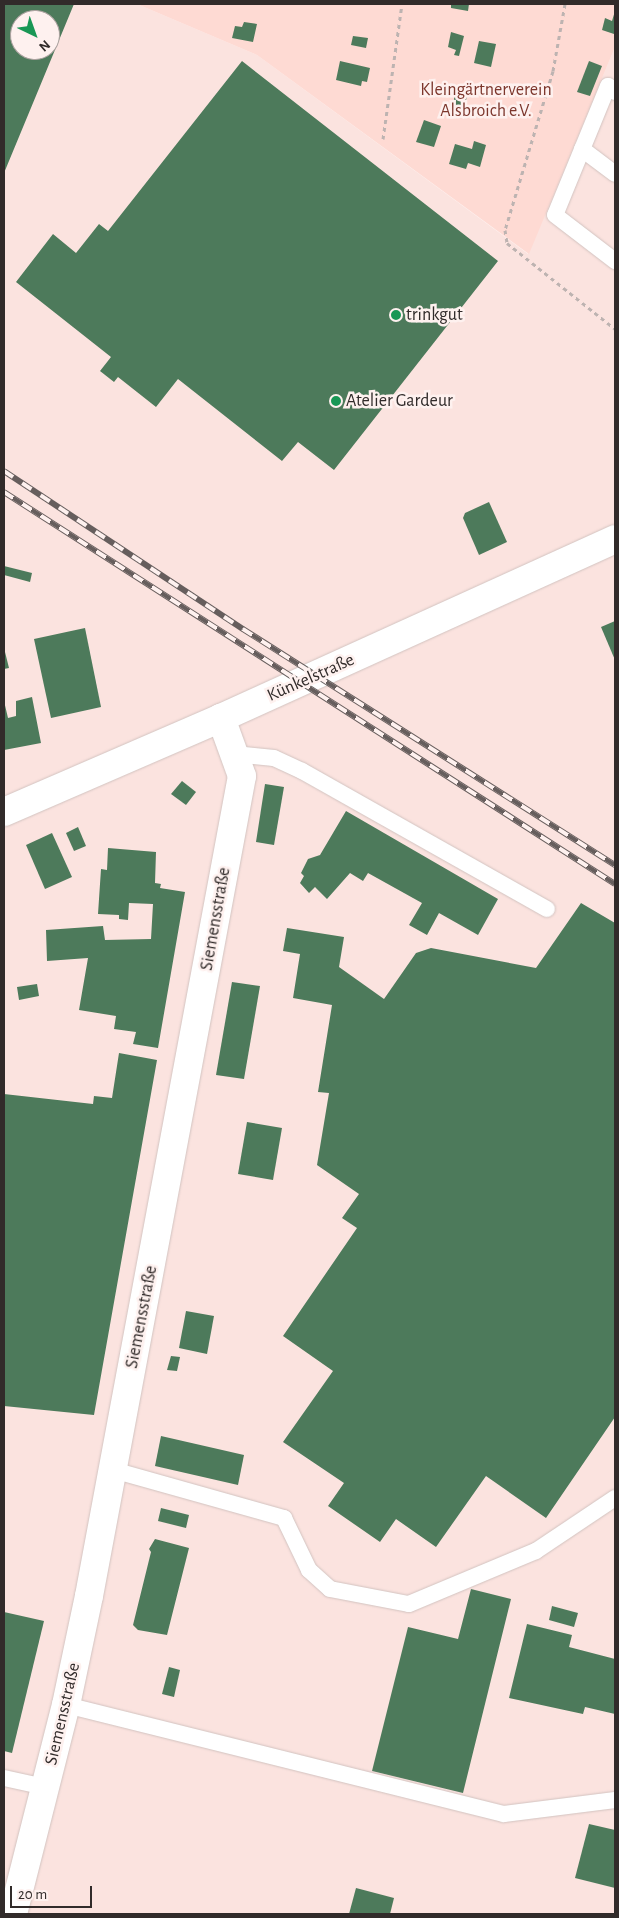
<!DOCTYPE html>
<html>
<head>
<meta charset="utf-8">
<style>
	body { margin:0 }
	#map { position:relative; width:619px; height:1918px; overflow:hidden; background:#fef1ef; font-family:"Alegreya Sans",sans-serif }
	div>[style] { position:absolute }
	[style*='--x'] { left:calc(var(--x)*1px); top:calc(var(--y)*1px); width:calc(var(--w)*1px); rotate:calc(var(--a)*1deg) }
	.built>* { inset:0; background:#fbe3df }
	.green>* { inset:0; background:#fedad3 }
	.building>* { inset:0; background:#4d7a5b }
	.path>* { height:3px; margin-top:-1.5px; transform-origin:0; background:repeating-linear-gradient(90deg,#bdb3b1 0 4px,transparent 0 8px) }
	.roads { filter:drop-shadow(0 0 1px #d2c3c0) drop-shadow(0 0 1px #d2c3c0) }
	.service>* { height:16px; margin:-8px; padding:0 8px; transform-origin:8px; border-radius:8px; background:#fff }
	.minor>* { height:28px; margin:-14px; padding:0 14px; transform-origin:14px; border-radius:14px; background:#fff }
	.tertiary>* { height:28px; margin:-14px; padding:0 14px; transform-origin:14px; border-radius:14px; background:#fff }
	.rail>* { height:5.5px; margin-top:-2.75px; transform-origin:0; background:repeating-linear-gradient(90deg,#fef1ef 0 11px,#665e5d 0 22px); box-sizing:border-box; border-block:1px solid #665e5d }
	.dots>* { width:14px; height:14px; translate:-50% -50%; box-sizing:border-box; border:2px solid #fef1ef; border-radius:50% }
	span { translate:-50% -50%; white-space:nowrap; text-align:center; line-height:1.15; -webkit-text-stroke:5px #fef1ef; paint-order:stroke }
	.park-label { font-size:18px; color:#7c362c }
	.poi-label { font-size:18px; color:#312b2a }
	.left { translate:0 -50%; text-align:left }
	.street-label { font-size:18px; color:#312b2a }
	.frame { position:absolute; inset:0; border:5px solid #312b2a; pointer-events:none }
	.north { position:absolute; left:10px; top:10px; width:50px; height:50px; box-sizing:border-box; background:#fef1ef; border:1px solid #aca2a0; border-radius:50%; rotate:138deg; font-size:14px; font-weight:700; line-height:20px; text-align:center; color:#312b2a }
	.north::after { content:''; display:block; margin:auto; width:18px; height:22px; background:#199755; clip-path:polygon(50% 0,100% 100%,50% 72%,0 100%) }
	.scale { position:absolute; left:10px; top:1886px; width:82px; height:22px; box-sizing:border-box; border:2px solid #312b2a; border-top:0; padding-left:6px; font-size:15px; line-height:18px; white-space:nowrap; color:#312b2a; -webkit-text-stroke:4px #fef1ef; paint-order:stroke }
</style>
</head>
<body>
<div id="map">
	<div class="built">
		<i style="clip-path:polygon(evenodd,4px 4px,137px 4px,257px 55px,528px 254px,615px 47px,615px 1914px,4px 1914px,4px 4px,20px 20px,50px 20px,50px 50px,20px 50px,20px 20px)"></i>
	</div>
	<div class="green">
		<i style="clip-path:polygon(137px 4px,615px 4px,615px 47px,529px 254px,257px 55px)"></i>
	</div>
	<div class="building">
		<i style="clip-path:polygon(evenodd,4px 4px,74px 4px,4px 173px,4px 4px,20px 20px,50px 20px,50px 50px,20px 50px,20px 20px)"></i>
		<i style="clip-path:polygon(451px 4px,469px 4px,468px 11px,451px 8px)"></i>
		<i style="clip-path:polygon(615px 11px,614px 34px,602px 30px,605px 18px,612px 21px)"></i>
		<i style="clip-path:polygon(244px 22px,257px 24px,253px 42px,232px 38px,235px 26px,242px 27px)"></i>
		<i style="clip-path:polygon(451px 32px,464px 36px,459px 56px,454px 55px,456px 50px,448px 47px)"></i>
		<i style="clip-path:polygon(353px 36px,368px 38px,366px 48px,351px 45px)"></i>
		<i style="clip-path:polygon(479px 41px,496px 44px,491px 67px,474px 63px)"></i>
		<i style="clip-path:polygon(242px 61px,498px 261px,334px 470px,298px 442px,282px 461px,178px 379px,156px 407px,118px 377px,114px 382px,100px 371px,111px 357px,16px 282px,53px 234px,76px 253px,99px 224px,108px 231px)"></i>
		<i style="clip-path:polygon(340px 61px,370px 68px,367px 82px,362px 81px,361px 86px,336px 80px)"></i>
		<i style="clip-path:polygon(589px 61px,602px 66px,590px 96px,577px 92px)"></i>
		<i style="clip-path:polygon(455px 92px,467px 94px,464px 116px,452px 114px)"></i>
		<i style="clip-path:polygon(424px 120px,441px 126px,434px 147px,416px 142px)"></i>
		<i style="clip-path:polygon(474px 141px,486px 145px,480px 167px,468px 163px,466px 169px,449px 164px,455px 144px,472px 149px)"></i>
		<i style="clip-path:polygon(489px 502px,507px 542px,479px 555px,463px 518px,465px 513px)"></i>
		<i style="clip-path:polygon(4px 566px,32px 573px,30px 582px,4px 575px)"></i>
		<i style="clip-path:polygon(615px 621px,615px 660px,601px 627px)"></i>
		<i style="clip-path:polygon(85px 628px,101px 707px,51px 718px,34px 639px)"></i>
		<i style="clip-path:polygon(4px 648px,9px 668px,4px 669px)"></i>
		<i style="clip-path:polygon(32px 697px,41px 743px,4px 750px,4px 701px,8px 718px,16px 716px,16px 701px)"></i>
		<i style="clip-path:polygon(182px 781px,196px 792px,186px 805px,171px 794px)"></i>
		<i style="clip-path:polygon(265px 784px,284px 787px,274px 845px,256px 842px)"></i>
		<i style="clip-path:polygon(346px 811px,498px 899px,478px 935px,439px 913px,427px 935px,409px 925px,422px 903px,368px 873px,363px 881px,350px 873px,327px 899px,315px 887px,309px 893px,300px 883px,304px 876px,301px 873px,308px 859px,320px 855px)"></i>
		<i style="clip-path:polygon(78px 827px,86px 846px,74px 851px,66px 833px)"></i>
		<i style="clip-path:polygon(52px 833px,72px 877px,45px 889px,26px 845px)"></i>
		<i style="clip-path:polygon(108px 848px,156px 852px,155px 883px,161px 884px,160px 888px,185px 892px,158px 1048px,133px 1044px,136px 1032px,114px 1029px,116px 1016px,79px 1010px,88px 958px,47px 961px,46px 930px,103px 926px,105px 940px,151px 939px,153px 904px,129px 903px,128px 920px,119px 919px,119px 915px,98px 914px,101px 869px,107px 870px)"></i>
		<i style="clip-path:polygon(581px 903px,615px 923px,615px 1417px,546px 1518px,486px 1476px,436px 1547px,396px 1519px,380px 1542px,328px 1506px,344px 1483px,283px 1442px,333px 1371px,283px 1336px,357px 1228px,342px 1218px,359px 1194px,317px 1165px,329px 1093px,318px 1092px,332px 1005px,293px 998px,300px 954px,283px 951px,287px 928px,344px 937px,339px 967px,384px 999px,416px 953px,431px 948px,536px 968px)"></i>
		<i style="clip-path:polygon(232px 982px,260px 986px,244px 1079px,216px 1075px)"></i>
		<i style="clip-path:polygon(37px 984px,39px 996px,19px 1000px,17px 987px)"></i>
		<i style="clip-path:polygon(119px 1053px,157px 1060px,94px 1415px,4px 1406px,4px 1094px,93px 1104px,94px 1096px,112px 1098px)"></i>
		<i style="clip-path:polygon(247px 1122px,282px 1128px,273px 1180px,238px 1174px)"></i>
		<i style="clip-path:polygon(186px 1311px,214px 1316px,207px 1354px,179px 1348px)"></i>
		<i style="clip-path:polygon(171px 1356px,180px 1357px,177px 1371px,167px 1370px)"></i>
		<i style="clip-path:polygon(161px 1436px,244px 1455px,238px 1485px,155px 1466px)"></i>
		<i style="clip-path:polygon(161px 1508px,189px 1515px,186px 1528px,158px 1521px)"></i>
		<i style="clip-path:polygon(155px 1539px,189px 1548px,167px 1635px,138px 1630px,133px 1625px,151px 1552px,149px 1549px)"></i>
		<i style="clip-path:polygon(471px 1589px,511px 1599px,463px 1793px,372px 1771px,408px 1627px,458px 1639px)"></i>
		<i style="clip-path:polygon(552px 1606px,578px 1613px,574px 1627px,549px 1620px)"></i>
		<i style="clip-path:polygon(4px 1612px,44px 1621px,12px 1753px,4px 1751px)"></i>
		<i style="clip-path:polygon(527px 1624px,572px 1635px,569px 1647px,615px 1659px,615px 1714px,585px 1707px,583px 1714px,509px 1698px)"></i>
		<i style="clip-path:polygon(169px 1667px,180px 1670px,174px 1697px,162px 1694px)"></i>
		<i style="clip-path:polygon(589px 1824px,615px 1830px,615px 1888px,575px 1878px)"></i>
		<i style="clip-path:polygon(356px 1888px,394px 1898px,390px 1914px,349px 1914px)"></i>
	</div>
	<div class="path">
		<i style="--x:565;--y:4;--w:68;--a:100.2"></i>
		<i style="--x:553;--y:71;--w:166;--a:106.8"></i>
		<i style="--x:505;--y:230;--w:13;--a:81"></i>
		<i style="--x:507;--y:243;--w:138;--a:38.5"></i>
		<i style="--x:383;--y:139;--w:136;--a:-82"></i>
	</div>
	<div class="roads">
		<div class="service">
			<i style="--x:615;--y:92;--w:9;--a:-139"></i>
			<i style="--x:608;--y:86;--w:139;--a:112.3"></i>
			<i style="--x:555;--y:215;--w:76;--a:37.5"></i>
			<i style="--x:582;--y:149;--w:41;--a:37.1"></i>
			<i style="--x:234;--y:754;--w:40;--a:5.7"></i>
			<i style="--x:274;--y:758;--w:31;--a:25"></i>
			<i style="--x:302;--y:771;--w:281;--a:29.4"></i>
			<i style="--x:113;--y:1470;--w:178;--a:15.7"></i>
			<i style="--x:284;--y:1518;--w:58;--a:64.3"></i>
			<i style="--x:309;--y:1570;--w:28;--a:42"></i>
			<i style="--x:330;--y:1589;--w:80;--a:10.8"></i>
			<i style="--x:409;--y:1604;--w:138;--a:-22.7"></i>
			<i style="--x:536;--y:1551;--w:95;--a:-33.9"></i>
			<i style="--x:66;--y:1705;--w:451;--a:14"></i>
			<i style="--x:504;--y:1814;--w:112;--a:-7.2"></i>
			<i style="--x:4;--y:1778;--w:42;--a:12.4"></i>
		</div>
		<div class="minor">
			<i style="--x:13;--y:1914;--w:216;--a:-75.8"></i>
			<i style="--x:66;--y:1705;--w:111;--a:-78.1"></i>
			<i style="--x:89;--y:1596;--w:834;--a:-79.43"></i>
			<i style="--x:242;--y:776;--w:62;--a:-109.9"></i>
		</div>
		<div class="tertiary">
			<i style="--x:4;--y:812;--w:236;--a:-23.4"></i>
			<i style="--x:221;--y:718;--w:433;--a:-24.4"></i>
		</div>
	</div>
	<div class="rail">
		<i style="--x:4;--y:471;--w:287;--a:33.5"></i>
		<i style="--x:243;--y:629;--w:441;--a:32.4"></i>
		<i style="--x:4;--y:492;--w:726;--a:32.68"></i>
	</div>
	<div class="dots">
		<i style="left:396px;top:315px;background:#199755"></i>
		<i style="left:336px;top:401px;background:#199755"></i>
	</div>
	<div class="park-label">
		<span style="left:486px;top:101px">Kleingärtnerverein<br>Alsbroich e.V.</span>
	</div>
	<div class="poi-label">
		<span class="left" style="left:406px;top:315px">trinkgut</span>
		<span class="left" style="left:346px;top:401px">Atelier Gardeur</span>
	</div>
	<div class="street-label">
		<span style="left:311px;top:678px;rotate:-24deg">Künkelstraße</span>
		<span style="left:216px;top:919px;rotate:-80deg">Siemensstraße</span>
		<span style="left:142px;top:1317px;rotate:-79deg">Siemensstraße</span>
		<span style="left:63px;top:1714px;rotate:-77deg">Siemensstraße</span>
	</div>
	<div class="frame"></div>
	<div class="north">N</div>
	<div class="scale">20 m</div>
</div>
</body>
</html>
